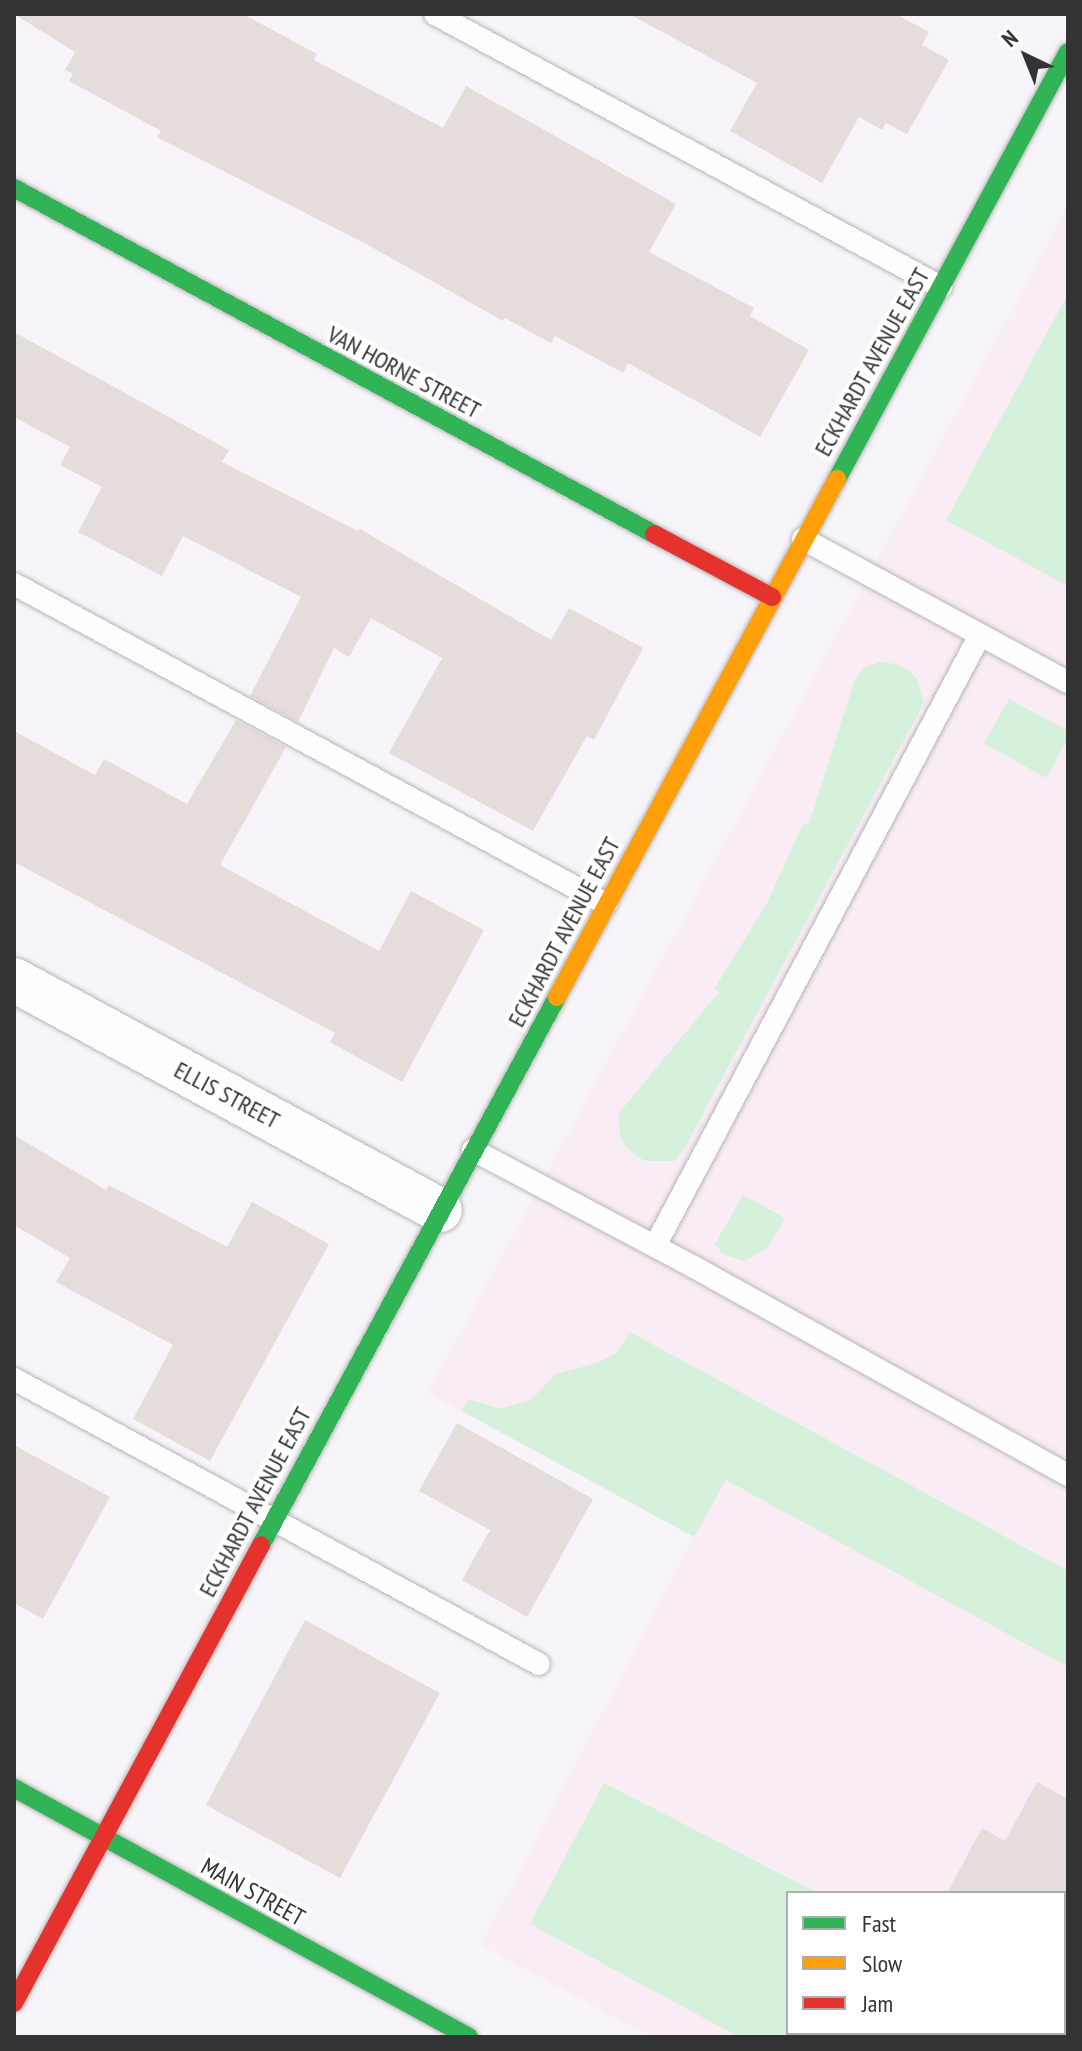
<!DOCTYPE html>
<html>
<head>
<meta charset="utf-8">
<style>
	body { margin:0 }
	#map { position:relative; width:1082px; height:2051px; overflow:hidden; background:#f7f5f9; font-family:"PT Sans Narrow",sans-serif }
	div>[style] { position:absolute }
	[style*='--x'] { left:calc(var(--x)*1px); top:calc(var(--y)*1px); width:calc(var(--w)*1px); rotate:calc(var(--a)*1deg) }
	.education>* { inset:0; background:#f9ecf5 }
	.green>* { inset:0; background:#d5f0db }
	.building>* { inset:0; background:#e5dddb }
	.roads { filter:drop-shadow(0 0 2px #b7b5b8) drop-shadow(0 0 2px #b7b5b8) }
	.lane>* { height:22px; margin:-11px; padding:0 11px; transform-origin:11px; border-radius:11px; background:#fefefe }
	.street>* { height:44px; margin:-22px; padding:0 22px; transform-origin:22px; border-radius:22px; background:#fefefe }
	.fast>* { height:18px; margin:-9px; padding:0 9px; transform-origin:9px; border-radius:9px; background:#30b455 }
	.slow>* { height:18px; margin:-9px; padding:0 9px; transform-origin:9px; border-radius:9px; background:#ff9f0a }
	.jam>* { height:18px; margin:-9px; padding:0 9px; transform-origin:9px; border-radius:9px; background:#e5322d }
	span { translate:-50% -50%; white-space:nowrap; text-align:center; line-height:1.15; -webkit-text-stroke:8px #fff; paint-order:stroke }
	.street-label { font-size:24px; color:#333234 }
	.frame { position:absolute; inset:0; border:16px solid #333234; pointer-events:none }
	.legend { position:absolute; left:786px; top:1891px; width:280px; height:144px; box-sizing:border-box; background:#fff; border:2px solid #adadae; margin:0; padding:10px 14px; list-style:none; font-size:24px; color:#333234 }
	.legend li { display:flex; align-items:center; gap:16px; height:40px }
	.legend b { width:40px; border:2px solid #adadae }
	.north { position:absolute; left:986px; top:16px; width:80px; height:80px; -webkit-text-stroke:6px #fff; paint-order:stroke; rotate:317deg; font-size:22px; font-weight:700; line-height:32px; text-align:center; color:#333234 }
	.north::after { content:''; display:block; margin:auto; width:28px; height:36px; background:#333234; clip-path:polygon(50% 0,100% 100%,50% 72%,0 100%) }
</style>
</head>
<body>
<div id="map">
	<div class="education">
		<i style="clip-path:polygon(evenodd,1068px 206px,1068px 2037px,651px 2037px,481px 1945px,694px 1537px,428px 1393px,1068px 206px,788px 1893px,1064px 1893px,1064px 2033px,788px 2033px,788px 1893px)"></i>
	</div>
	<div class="green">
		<i style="clip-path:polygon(1068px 294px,1068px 586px,946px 520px)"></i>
		<i style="clip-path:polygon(880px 662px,896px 664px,912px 673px,917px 679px,924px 703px,685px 1147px,675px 1161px,645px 1161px,626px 1148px,620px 1136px,619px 1113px,719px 992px,715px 988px,767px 903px,803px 824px,809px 824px,855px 679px,865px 667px)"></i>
		<i style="clip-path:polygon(1009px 699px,1068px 731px,1068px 738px,1046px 778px,984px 743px)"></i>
		<i style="clip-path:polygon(743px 1195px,785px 1218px,767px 1249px,744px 1261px,723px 1254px,715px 1244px)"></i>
		<i style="clip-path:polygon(630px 1332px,1068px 1571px,1068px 1667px,726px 1480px,694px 1537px,462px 1411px,468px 1399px,500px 1409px,531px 1400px,556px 1374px,597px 1363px,616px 1353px)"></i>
		<i style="clip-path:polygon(604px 1783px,818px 1893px,788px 1893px,788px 2033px,969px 2033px,972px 2037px,739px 2037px,530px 1924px)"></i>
	</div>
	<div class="building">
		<i style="clip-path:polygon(14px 14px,243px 14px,317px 54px,314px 60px,443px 128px,466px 86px,676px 204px,649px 252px,754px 308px,750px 316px,809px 350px,760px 437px,628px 363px,623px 373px,555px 336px,551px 343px,505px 318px,503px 321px,368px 245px,157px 137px,161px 131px,69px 81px,73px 74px,65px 70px,75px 52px)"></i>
		<i style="clip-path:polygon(629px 14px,896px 14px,929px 32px,922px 45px,949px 60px,907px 134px,886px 123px,882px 130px,859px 117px,822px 183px,730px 131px,757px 83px)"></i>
		<i style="clip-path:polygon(14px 332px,229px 450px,222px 462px,358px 531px,360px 529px,551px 640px,569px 608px,643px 648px,594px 740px,587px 736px,533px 831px,389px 753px,442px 658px,371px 618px,349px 657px,334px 648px,298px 722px,250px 696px,301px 597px,183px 536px,162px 576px,78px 532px,102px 487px,60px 465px,70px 447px,14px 417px)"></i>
		<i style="clip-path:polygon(236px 720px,286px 747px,220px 865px,379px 951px,411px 891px,484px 930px,402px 1082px,330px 1042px,335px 1033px,14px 862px,14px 731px,95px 775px,104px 759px,187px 804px)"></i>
		<i style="clip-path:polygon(14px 1135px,106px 1190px,109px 1185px,227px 1247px,252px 1202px,329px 1244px,210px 1461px,133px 1419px,173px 1345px,56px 1282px,70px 1258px,14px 1225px)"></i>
		<i style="clip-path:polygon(457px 1423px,593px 1499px,527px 1617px,462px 1580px,490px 1530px,419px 1491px)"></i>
		<i style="clip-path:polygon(14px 1445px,110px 1497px,43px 1619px,14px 1603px)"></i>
		<i style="clip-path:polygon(305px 1620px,440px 1693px,340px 1878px,206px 1805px)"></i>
		<i style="clip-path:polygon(1037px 1782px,1068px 1799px,1068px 1893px,947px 1893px,982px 1828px,1005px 1841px)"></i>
	</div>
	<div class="roads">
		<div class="lane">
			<i style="--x:435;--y:14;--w:575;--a:28.35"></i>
			<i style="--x:803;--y:539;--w:301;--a:28.4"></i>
			<i style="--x:14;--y:584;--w:673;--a:28.39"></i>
			<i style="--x:473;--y:1150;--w:250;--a:27.9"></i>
			<i style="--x:694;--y:1267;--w:428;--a:29.1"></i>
			<i style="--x:655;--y:1246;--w:692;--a:-61.99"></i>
			<i style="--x:14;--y:1379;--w:597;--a:28.5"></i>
		</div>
		<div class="street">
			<i style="--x:14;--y:980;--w:484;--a:28.4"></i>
		</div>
		<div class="fast">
			<i style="--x:14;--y:188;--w:728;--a:28.4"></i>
			<i style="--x:837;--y:479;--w:485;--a:-61.6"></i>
			<i style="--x:261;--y:1545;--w:623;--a:-61.62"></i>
			<i style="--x:14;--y:1788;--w:519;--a:28.69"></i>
		</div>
		<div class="slow">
			<i style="--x:557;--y:997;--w:589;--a:-61.61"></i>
		</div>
		<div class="jam">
			<i style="--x:654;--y:534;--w:134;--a:28.1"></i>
			<i style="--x:14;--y:2003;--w:520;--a:-61.66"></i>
		</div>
	</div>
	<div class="street-label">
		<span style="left:872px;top:362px;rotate:-61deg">ECKHARDT AVENUE EAST</span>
		<span style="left:404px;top:372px;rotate:28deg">VAN HORNE STREET</span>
		<span style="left:564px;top:932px;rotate:-62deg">ECKHARDT AVENUE EAST</span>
		<span style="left:227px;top:1095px;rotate:28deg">ELLIS STREET</span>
		<span style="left:255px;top:1502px;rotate:-62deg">ECKHARDT AVENUE EAST</span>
		<span style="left:253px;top:1892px;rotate:29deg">MAIN STREET</span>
	</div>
	<div class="frame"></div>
	<ul class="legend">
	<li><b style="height:10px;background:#30b455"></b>Fast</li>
	<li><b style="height:10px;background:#ff9f0a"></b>Slow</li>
	<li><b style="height:10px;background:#e5322d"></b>Jam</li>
	</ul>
	<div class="north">N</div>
</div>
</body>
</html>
